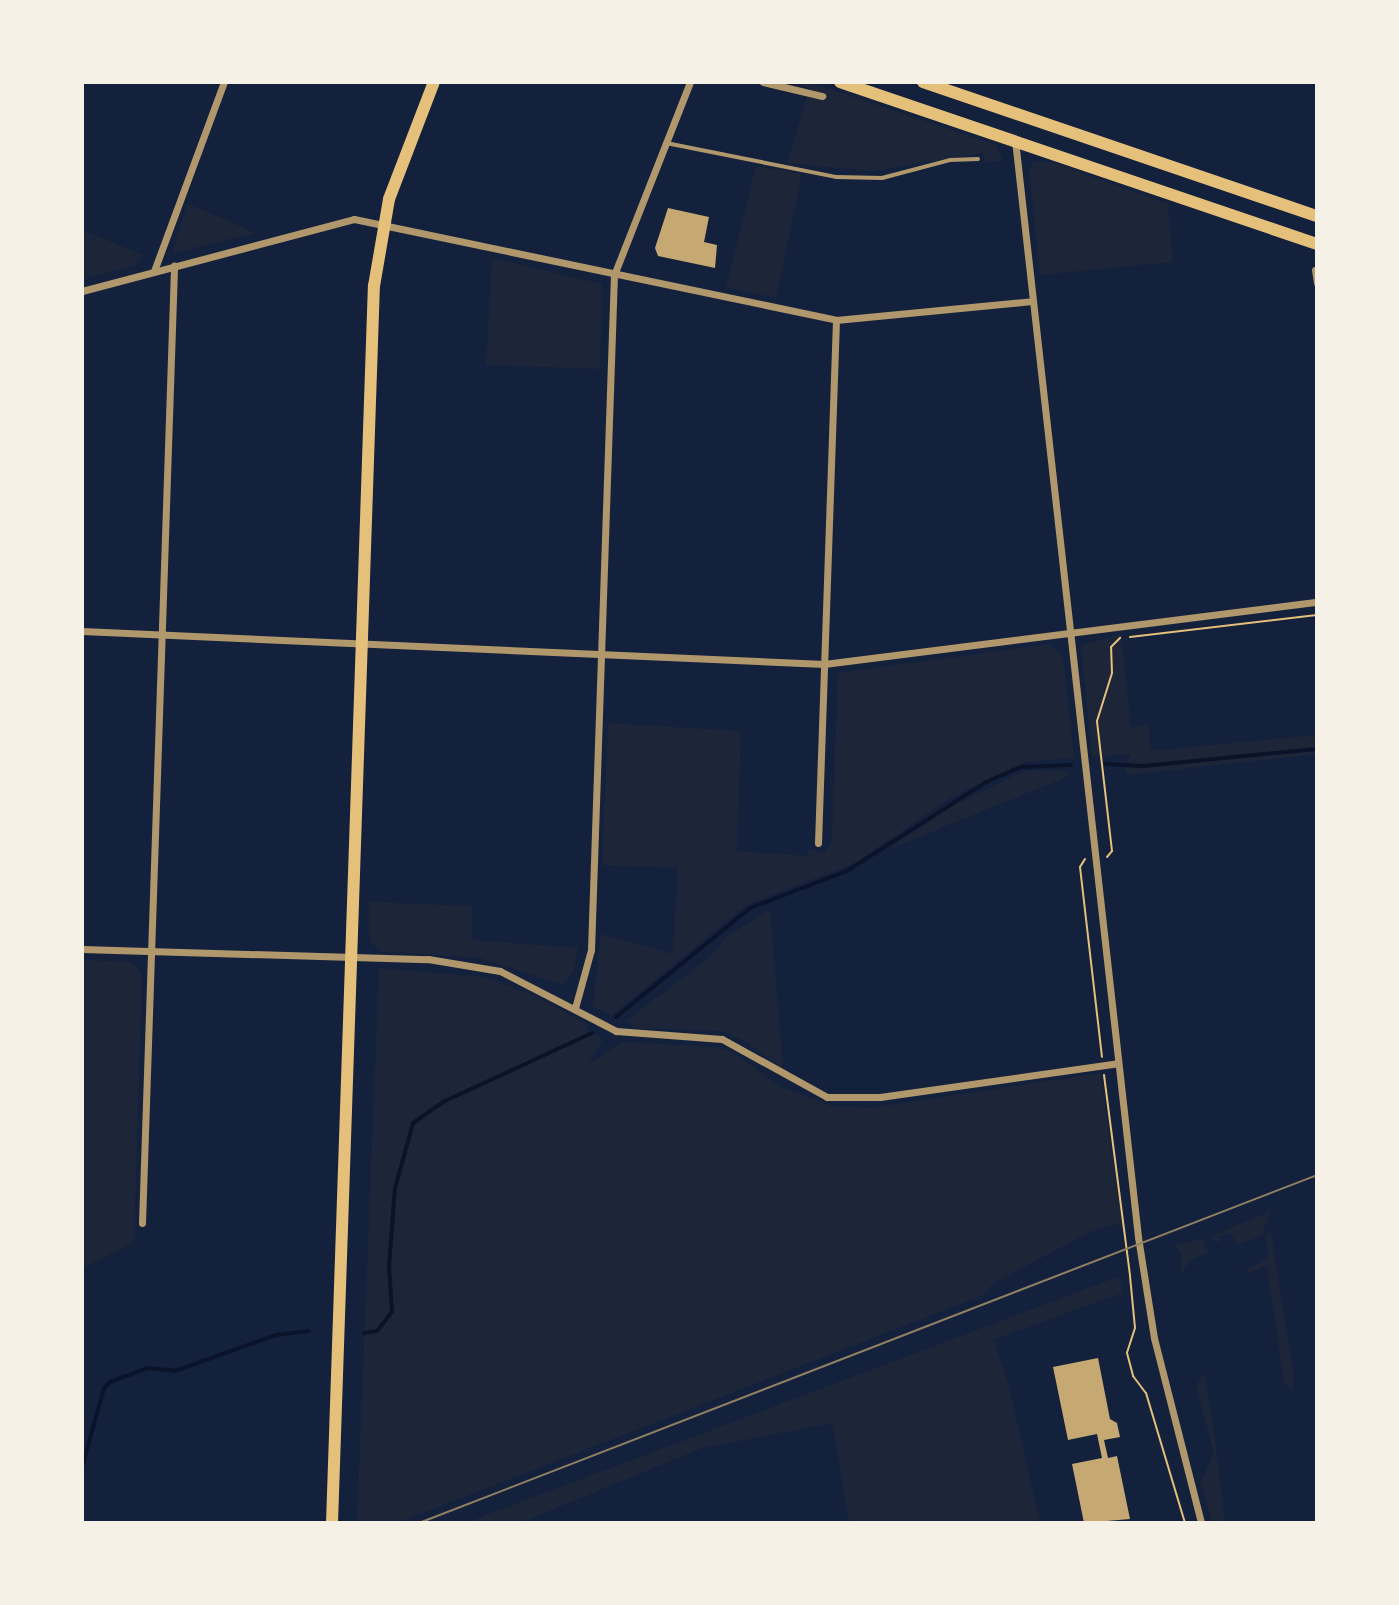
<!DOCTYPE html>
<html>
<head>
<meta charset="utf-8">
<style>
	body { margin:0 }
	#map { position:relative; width:1399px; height:1605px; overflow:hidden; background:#14213d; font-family:"Space Grotesk",sans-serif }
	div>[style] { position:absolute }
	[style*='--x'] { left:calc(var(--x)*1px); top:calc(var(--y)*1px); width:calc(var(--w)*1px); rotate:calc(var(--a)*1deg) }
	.green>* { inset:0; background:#1d2539 }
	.stream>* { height:4px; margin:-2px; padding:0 2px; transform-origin:2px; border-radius:2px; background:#0b132b }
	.building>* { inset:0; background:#c6a872 }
	.path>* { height:2px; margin:-1px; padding:0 1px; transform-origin:1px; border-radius:1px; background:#e5c07b }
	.service>* { height:4px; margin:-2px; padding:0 2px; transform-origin:2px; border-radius:2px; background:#b1986c }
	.minor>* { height:7px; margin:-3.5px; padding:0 3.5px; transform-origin:3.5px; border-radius:3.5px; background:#b1986c }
	.primary>* { height:12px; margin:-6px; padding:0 6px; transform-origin:6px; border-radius:6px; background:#e5c07b }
	.tram>* { height:2px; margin:-1px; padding:0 1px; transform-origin:1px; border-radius:1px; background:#918062 }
	span { translate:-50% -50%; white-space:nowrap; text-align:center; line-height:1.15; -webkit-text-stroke:6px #f6f1e7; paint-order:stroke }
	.frame { position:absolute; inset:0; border:84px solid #f6f1e7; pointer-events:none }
</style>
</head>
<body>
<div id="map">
	<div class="green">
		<i style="clip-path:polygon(788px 82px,809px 82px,996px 145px,1003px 161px,985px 162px,983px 153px,872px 171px,787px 163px,810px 88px)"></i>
		<i style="clip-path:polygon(1033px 162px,1052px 162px,1168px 204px,1173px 262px,1040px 275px,1029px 170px)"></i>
		<i style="clip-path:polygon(756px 166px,802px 174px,776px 298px,726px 287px)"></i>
		<i style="clip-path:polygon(187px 203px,255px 233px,173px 253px)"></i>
		<i style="clip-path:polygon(82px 230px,144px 255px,135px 265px,82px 280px)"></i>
		<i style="clip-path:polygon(492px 258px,602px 284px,600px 369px,486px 365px)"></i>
		<i style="clip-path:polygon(1121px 634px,1131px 727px,1148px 725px,1151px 751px,1317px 735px,1317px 754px,1128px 775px,1124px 769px,1131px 754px,1092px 757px,1081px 646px)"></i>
		<i style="clip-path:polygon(1049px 644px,1063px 656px,1074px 758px,1024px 762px,950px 798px,855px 863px,746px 905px,612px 1015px,593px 1007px,601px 934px,673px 954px,678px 868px,602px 865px,608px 723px,741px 731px,737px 851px,808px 856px,809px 849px,825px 854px,832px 839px,838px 673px)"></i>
		<i style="clip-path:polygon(1067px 770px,1069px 776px,1052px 783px,887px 850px,956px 804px,1024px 771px)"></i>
		<i style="clip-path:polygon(369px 902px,472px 906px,472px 940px,578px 948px,574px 971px,563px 985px,480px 958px,380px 951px,370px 942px)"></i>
		<i style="clip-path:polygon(770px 909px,783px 1069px,742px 1039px,720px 1031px,634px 1028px,626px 1021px,710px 957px,726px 937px)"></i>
		<i style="clip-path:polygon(82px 960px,133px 962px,142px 976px,134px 1242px,82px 1268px)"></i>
		<i style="clip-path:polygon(379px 968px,483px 977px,536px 996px,589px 1025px,586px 1029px,603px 1040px,587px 1065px,623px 1042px,716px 1047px,732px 1052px,781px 1087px,832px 1106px,870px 1108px,1100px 1073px,1124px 1231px,1117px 1223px,1090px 1232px,992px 1284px,986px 1294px,397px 1523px,357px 1523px)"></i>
		<i style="clip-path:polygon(1271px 1211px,1262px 1235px,1238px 1245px,1230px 1233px,1219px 1237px,1221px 1243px,1213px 1240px,1212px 1236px)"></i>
		<i style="clip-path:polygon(1271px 1232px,1294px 1377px,1293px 1390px,1284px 1383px,1267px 1266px,1249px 1274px,1247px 1269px,1268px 1259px,1266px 1234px)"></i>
		<i style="clip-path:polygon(1203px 1239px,1208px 1253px,1189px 1261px,1181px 1274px,1181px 1253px,1174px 1245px)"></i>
		<i style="clip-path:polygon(1115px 1278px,1121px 1279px,1122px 1293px,993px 1340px,1008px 1382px,1040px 1523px,849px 1523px,833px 1423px,702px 1448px,520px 1523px,465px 1523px)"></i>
		<i style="clip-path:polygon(1204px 1372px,1214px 1430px,1225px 1523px,1212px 1523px,1201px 1482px,1214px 1453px,1196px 1386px)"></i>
	</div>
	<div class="stream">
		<i style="--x:1105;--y:764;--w:38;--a:3"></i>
		<i style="--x:1143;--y:766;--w:175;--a:-5.6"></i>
		<i style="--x:616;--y:1017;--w:173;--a:-39.1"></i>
		<i style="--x:750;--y:908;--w:104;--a:-20.9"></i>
		<i style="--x:847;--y:871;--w:165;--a:-32.6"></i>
		<i style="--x:986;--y:782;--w:39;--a:-23"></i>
		<i style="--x:1022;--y:767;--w:49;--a:-2.3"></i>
		<i style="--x:364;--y:1333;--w:13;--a:-9"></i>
		<i style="--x:377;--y:1331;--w:24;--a:-52"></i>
		<i style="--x:392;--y:1312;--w:46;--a:-93.7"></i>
		<i style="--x:389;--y:1266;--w:78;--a:-85.6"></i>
		<i style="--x:395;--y:1188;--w:67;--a:-74.5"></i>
		<i style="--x:413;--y:1123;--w:39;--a:-35"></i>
		<i style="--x:445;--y:1101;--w:162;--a:-24.8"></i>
		<i style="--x:82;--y:1467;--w:82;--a:-74.4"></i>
		<i style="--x:104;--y:1388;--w:8;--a:-45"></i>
		<i style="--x:110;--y:1382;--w:40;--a:-20.2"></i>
		<i style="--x:148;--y:1368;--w:27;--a:6"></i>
		<i style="--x:175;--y:1371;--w:107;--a:-19.6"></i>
		<i style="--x:276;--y:1335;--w:33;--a:-7"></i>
	</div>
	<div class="building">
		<i style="clip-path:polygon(668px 208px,709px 217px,704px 242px,717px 245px,715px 268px,658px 256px,655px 248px)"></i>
		<i style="clip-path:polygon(1098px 1358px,1110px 1419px,1117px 1423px,1120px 1437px,1104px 1440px,1108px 1458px,1117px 1456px,1130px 1519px,1084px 1523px,1072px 1464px,1102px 1458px,1097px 1434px,1068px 1440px,1053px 1367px)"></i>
	</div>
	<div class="path">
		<i style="--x:1130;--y:637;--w:188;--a:-6.7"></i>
		<i style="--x:1107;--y:857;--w:8;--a:-50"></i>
		<i style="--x:1112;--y:851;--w:131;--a:-96.6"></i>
		<i style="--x:1097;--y:721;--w:50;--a:-72.6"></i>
		<i style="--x:1112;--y:673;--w:26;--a:-92"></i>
		<i style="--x:1111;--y:647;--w:13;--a:-45"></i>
		<i style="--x:1085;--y:859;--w:9;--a:122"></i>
		<i style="--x:1080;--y:867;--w:191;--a:83.4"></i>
		<i style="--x:1104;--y:1075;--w:203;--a:82.6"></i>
		<i style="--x:1130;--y:1276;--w:52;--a:84.5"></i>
		<i style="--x:1135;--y:1328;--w:26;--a:108"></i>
		<i style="--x:1127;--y:1353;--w:24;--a:75"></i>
		<i style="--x:1133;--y:1376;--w:21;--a:53"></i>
		<i style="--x:1146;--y:1393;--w:136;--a:73.3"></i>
	</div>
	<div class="service">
		<i style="--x:666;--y:143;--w:173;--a:11.3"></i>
		<i style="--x:836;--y:177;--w:46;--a:1.2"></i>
		<i style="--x:882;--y:178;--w:70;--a:-14.8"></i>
		<i style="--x:950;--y:160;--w:28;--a:-2"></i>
	</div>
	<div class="minor">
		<i style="--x:763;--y:82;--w:61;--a:13.3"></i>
		<i style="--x:1015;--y:140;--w:1104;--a:83.6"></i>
		<i style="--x:1138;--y:1237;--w:102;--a:81"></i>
		<i style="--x:1154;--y:1338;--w:191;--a:75.7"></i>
		<i style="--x:1315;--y:270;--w:13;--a:81"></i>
		<i style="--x:154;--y:271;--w:202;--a:-69.7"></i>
		<i style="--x:82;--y:291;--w:281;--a:-14.8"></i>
		<i style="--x:354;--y:219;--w:492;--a:11.8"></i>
		<i style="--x:836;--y:320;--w:197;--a:-5.5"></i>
		<i style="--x:82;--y:631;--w:743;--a:2.55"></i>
		<i style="--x:824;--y:664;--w:497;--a:-7.2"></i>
		<i style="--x:818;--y:843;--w:523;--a:-88.03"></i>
		<i style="--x:82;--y:949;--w:346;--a:1.7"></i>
		<i style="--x:428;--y:959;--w:73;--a:9.5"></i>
		<i style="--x:500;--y:971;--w:131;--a:27.3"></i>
		<i style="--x:616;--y:1031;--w:106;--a:4.3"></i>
		<i style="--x:722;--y:1039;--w:120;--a:28.9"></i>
		<i style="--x:827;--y:1097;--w:53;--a:0"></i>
		<i style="--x:880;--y:1097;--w:240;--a:-8.1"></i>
		<i style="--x:575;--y:1008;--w:60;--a:-74.6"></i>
		<i style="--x:591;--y:950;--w:675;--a:-88.05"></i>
		<i style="--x:614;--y:275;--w:207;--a:-68.5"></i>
		<i style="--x:142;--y:1223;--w:958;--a:-88.08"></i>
	</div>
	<div class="primary">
		<i style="--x:840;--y:82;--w:504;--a:18.76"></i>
		<i style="--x:923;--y:82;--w:416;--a:18.8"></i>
		<i style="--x:332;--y:1523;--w:1238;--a:-88.06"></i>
		<i style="--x:374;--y:286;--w:88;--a:-80.2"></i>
		<i style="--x:389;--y:199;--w:125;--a:-69"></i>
	</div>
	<div class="tram">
		<i style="--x:419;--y:1523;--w:963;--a:-21.18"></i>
	</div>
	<div class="frame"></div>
</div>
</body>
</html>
